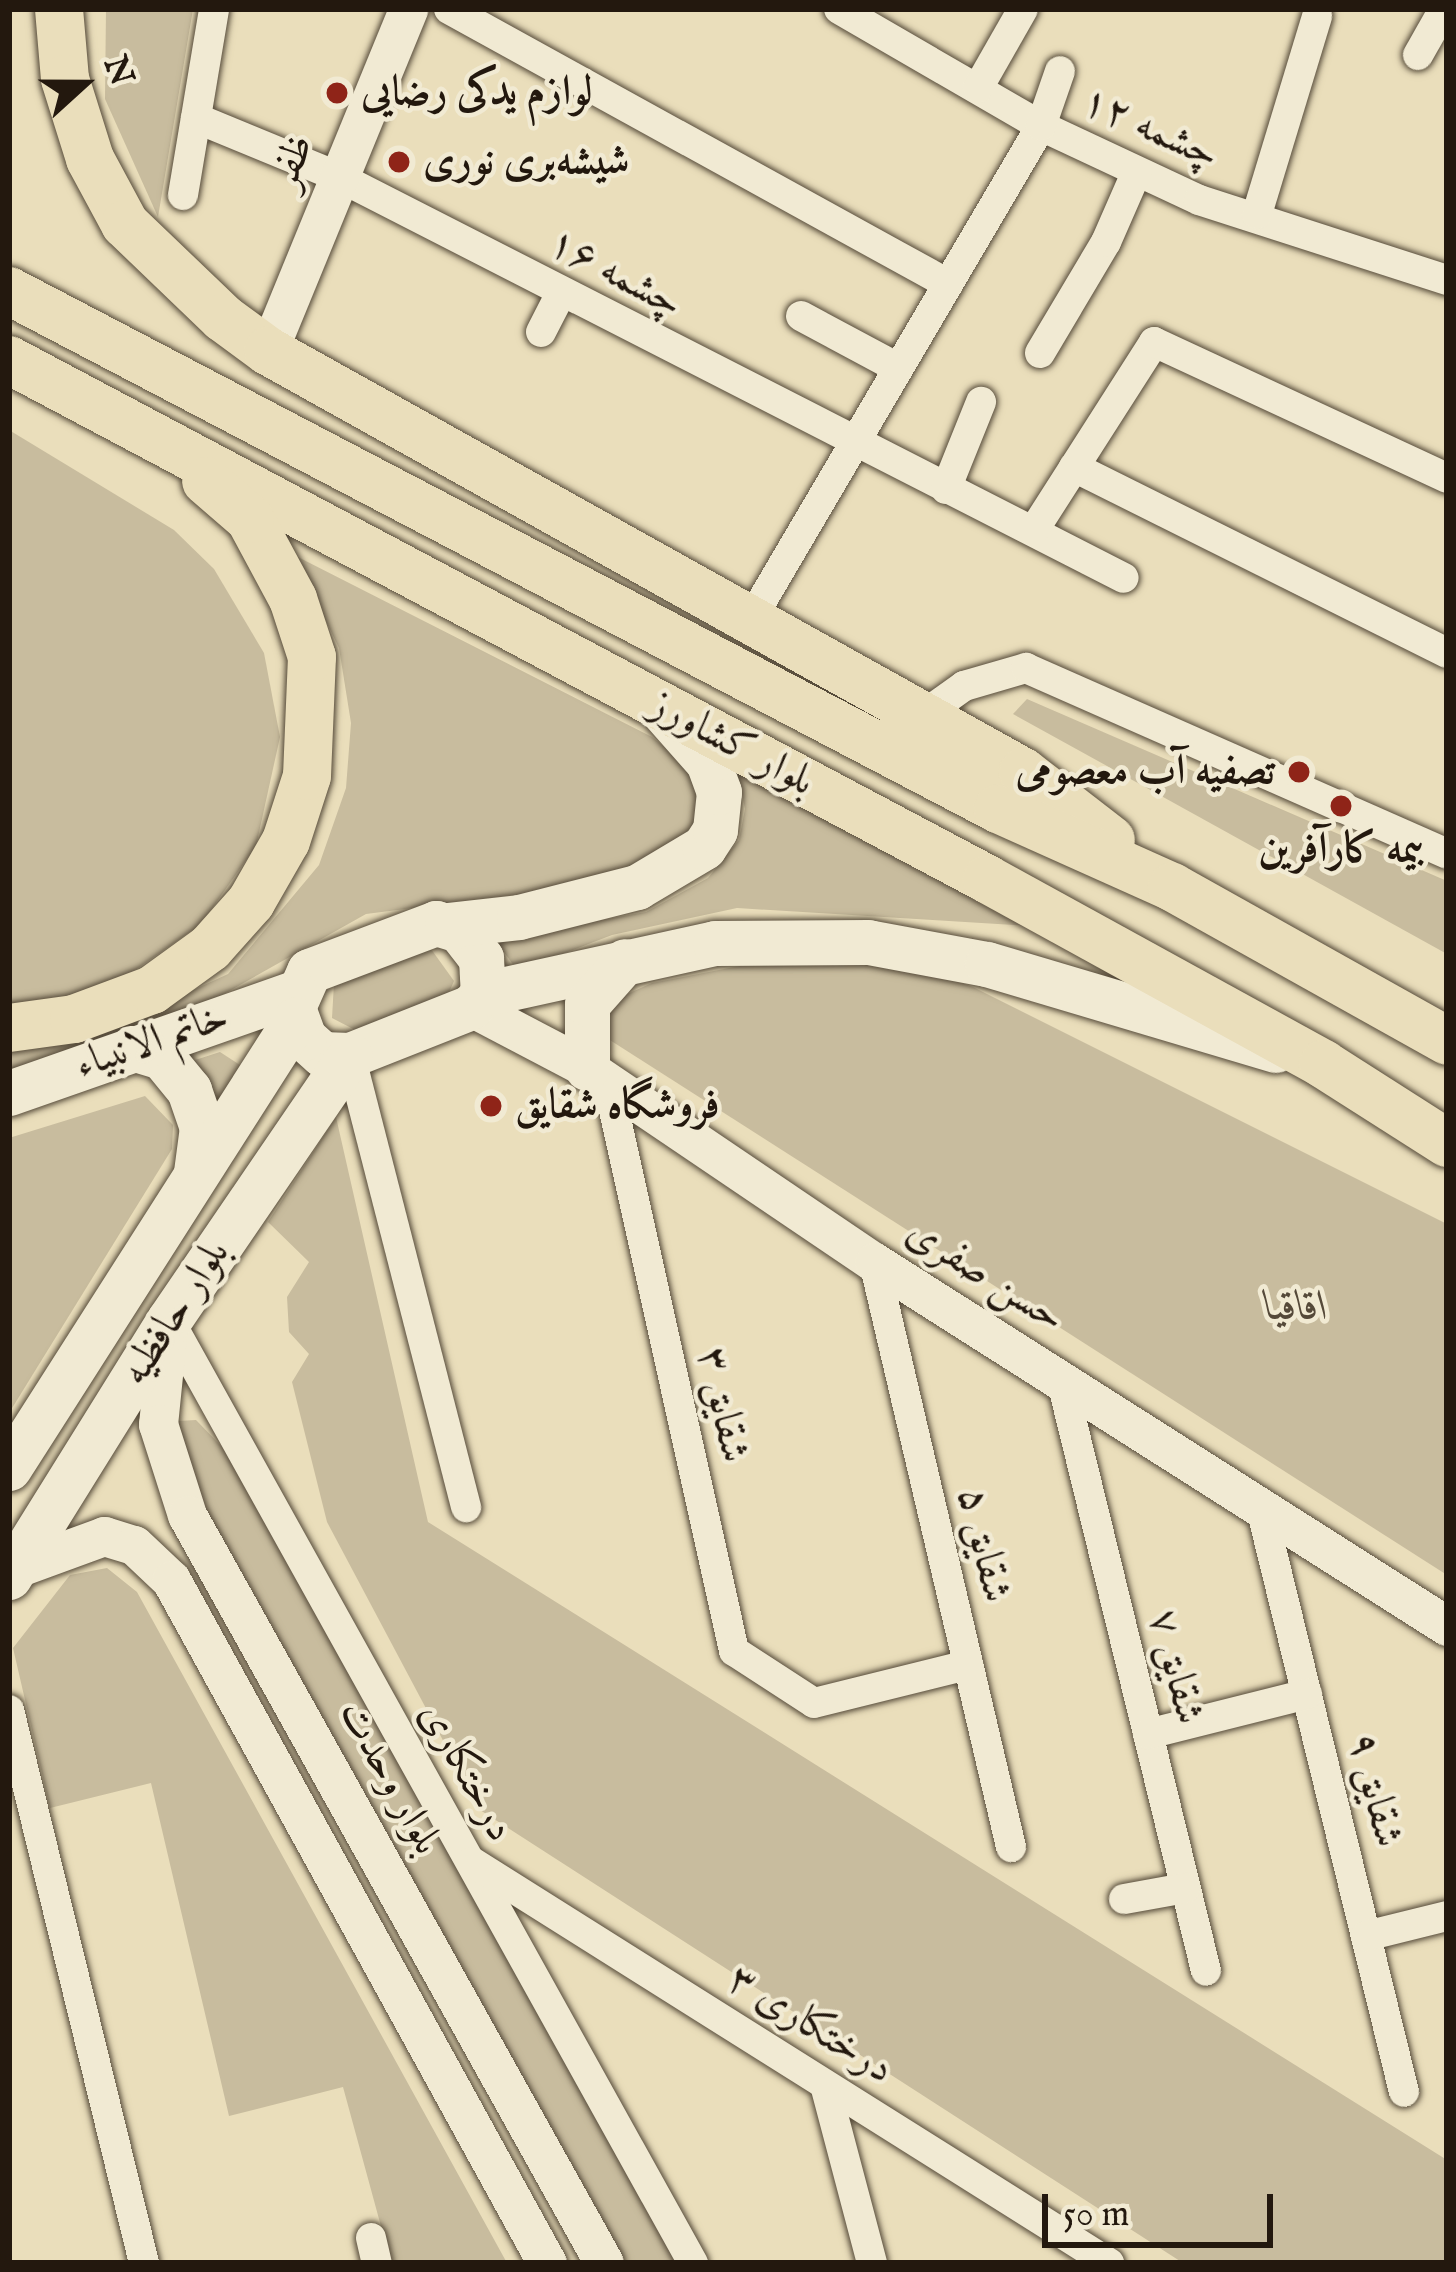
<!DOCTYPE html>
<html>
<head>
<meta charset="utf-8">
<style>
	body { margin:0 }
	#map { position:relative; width:1456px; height:2272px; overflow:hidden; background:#eadebb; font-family:"IM FELL English",Amiri,serif }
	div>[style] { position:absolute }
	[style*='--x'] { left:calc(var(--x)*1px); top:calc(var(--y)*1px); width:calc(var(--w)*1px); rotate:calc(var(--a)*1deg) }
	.green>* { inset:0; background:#c8bc9e }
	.roads { filter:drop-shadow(0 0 3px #554a39) drop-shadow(0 0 3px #554a39) }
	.minor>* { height:30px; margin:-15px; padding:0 15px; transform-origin:15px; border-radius:15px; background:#f1ead3 }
	.tertiary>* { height:39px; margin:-19.5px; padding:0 19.5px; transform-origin:19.5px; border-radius:19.5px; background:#f1ead3 }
	.secondary>* { height:45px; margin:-22.5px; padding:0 22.5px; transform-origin:22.5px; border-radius:22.5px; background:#f1ead3 }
	.primary>* { height:48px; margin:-24px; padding:0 24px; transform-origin:24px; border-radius:24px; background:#eadebb }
	.dots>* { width:33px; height:33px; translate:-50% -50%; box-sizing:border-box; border:6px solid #f1ead3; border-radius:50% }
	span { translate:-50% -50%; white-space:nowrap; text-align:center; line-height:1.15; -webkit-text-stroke:9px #f1ead3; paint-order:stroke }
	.poi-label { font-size:42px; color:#23180e; font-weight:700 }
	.left { translate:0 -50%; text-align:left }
	.right { translate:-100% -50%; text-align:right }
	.street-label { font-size:42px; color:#23180e }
	.park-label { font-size:42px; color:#554939; font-style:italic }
	.frame { position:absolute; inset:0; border:12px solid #23180e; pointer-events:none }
	.north { position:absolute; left:24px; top:24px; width:120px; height:120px; -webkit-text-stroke:9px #f1ead3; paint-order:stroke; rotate:69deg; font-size:33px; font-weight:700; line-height:48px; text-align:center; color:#23180e }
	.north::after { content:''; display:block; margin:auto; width:42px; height:54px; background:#23180e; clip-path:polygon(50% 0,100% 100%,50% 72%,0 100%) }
	.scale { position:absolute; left:1042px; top:2194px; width:231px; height:54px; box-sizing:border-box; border:6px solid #23180e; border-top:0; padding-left:15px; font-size:36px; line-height:42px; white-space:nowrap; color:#23180e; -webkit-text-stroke:9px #f1ead3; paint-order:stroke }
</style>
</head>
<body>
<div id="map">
	<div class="green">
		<i style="clip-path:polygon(106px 9px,193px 9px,158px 217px,105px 99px)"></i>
		<i style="clip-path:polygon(9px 430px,174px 530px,214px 569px,264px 653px,280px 737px,256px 846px,201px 924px,118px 982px,9px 1012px)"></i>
		<i style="clip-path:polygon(294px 555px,652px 737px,684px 763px,700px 793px,699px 822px,681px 846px,592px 885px,366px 914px,208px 1003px,9px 1075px,9px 1051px,120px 1024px,228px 974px,319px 865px,346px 788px,351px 723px,339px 648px)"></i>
		<i style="clip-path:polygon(1027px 699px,1447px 881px,1447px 954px,1013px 714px)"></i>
		<i style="clip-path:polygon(737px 768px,1032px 926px,737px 908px,612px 935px,518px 971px,494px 939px,646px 912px,708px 878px,739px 840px,745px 809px)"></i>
		<i style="clip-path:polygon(431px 949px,454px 981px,446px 999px,359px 1032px,332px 1018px,334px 983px)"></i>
		<i style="clip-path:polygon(775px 959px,920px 968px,973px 987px,1447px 1224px,1447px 1575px,591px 1028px,625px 995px,652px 983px)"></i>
		<i style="clip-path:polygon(220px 1052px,240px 1065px,217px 1110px,192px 1061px)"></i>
		<i style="clip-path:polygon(145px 1096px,173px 1125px,172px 1149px,9px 1413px,9px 1138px)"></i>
		<i style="clip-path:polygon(336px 1117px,428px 1522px,1447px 2160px,1447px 2263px,1183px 2263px,480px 1810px,327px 1522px,292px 1382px,309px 1354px,289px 1332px,287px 1297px,309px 1262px,268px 1222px)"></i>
		<i style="clip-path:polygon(196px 1420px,224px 1449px,676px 2263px,619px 2263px,193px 1497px,171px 1436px,179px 1421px)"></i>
		<i style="clip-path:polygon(107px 1568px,137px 1592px,507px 2263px,391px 2263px,343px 2087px,229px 2116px,151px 1783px,50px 1808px,13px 1648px,70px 1575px)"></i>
	</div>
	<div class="roads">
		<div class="minor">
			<i style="--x:449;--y:9;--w:570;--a:28.86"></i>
			<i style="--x:839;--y:9;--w:233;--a:30.1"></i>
			<i style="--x:1041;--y:126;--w:174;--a:25.1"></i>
			<i style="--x:1199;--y:200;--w:261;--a:17.9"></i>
			<i style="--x:1418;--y:55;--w:53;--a:-60.5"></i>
			<i style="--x:978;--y:88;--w:91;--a:-60.3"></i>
			<i style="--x:196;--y:118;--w:155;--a:22.4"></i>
			<i style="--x:339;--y:177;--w:881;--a:27.06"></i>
			<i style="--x:183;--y:195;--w:189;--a:-80.5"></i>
			<i style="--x:1257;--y:214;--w:207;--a:-73.1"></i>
			<i style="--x:801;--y:316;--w:110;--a:28.2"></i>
			<i style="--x:541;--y:332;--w:44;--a:-62.9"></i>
			<i style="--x:1040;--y:353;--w:129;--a:-59.3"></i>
			<i style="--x:1106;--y:242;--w:77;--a:-66.4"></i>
			<i style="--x:1074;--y:467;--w:417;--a:26.5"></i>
			<i style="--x:946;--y:489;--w:94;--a:-68.1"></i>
			<i style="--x:1034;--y:530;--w:223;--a:-57.4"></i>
			<i style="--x:1154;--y:342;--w:323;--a:24.9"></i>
			<i style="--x:750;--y:621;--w:574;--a:-59.55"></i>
			<i style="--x:1041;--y:126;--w:58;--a:-70.9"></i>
			<i style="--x:922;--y:716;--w:52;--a:-35.5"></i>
			<i style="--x:964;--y:686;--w:65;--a:-16.2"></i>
			<i style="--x:1026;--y:668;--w:460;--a:23.8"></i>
			<i style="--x:350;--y:1055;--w:467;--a:75.6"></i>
			<i style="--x:608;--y:1083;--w:582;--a:77.49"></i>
			<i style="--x:734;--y:1651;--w:95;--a:33"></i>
			<i style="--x:814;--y:1703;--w:159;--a:-13.9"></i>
			<i style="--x:874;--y:1262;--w:601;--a:76.82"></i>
			<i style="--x:169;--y:1320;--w:1079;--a:60.94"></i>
			<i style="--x:1062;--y:1382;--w:606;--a:76.26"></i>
			<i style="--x:1261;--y:1508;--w:601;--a:76.24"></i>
			<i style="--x:9;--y:1710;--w:569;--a:76.28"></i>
			<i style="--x:1148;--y:1734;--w:164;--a:-14.1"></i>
			<i style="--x:472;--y:1862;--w:753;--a:32.19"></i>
			<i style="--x:1124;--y:1899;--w:62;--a:-10.2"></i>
			<i style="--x:1366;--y:1936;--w:83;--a:-13.9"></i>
			<i style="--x:825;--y:2085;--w:184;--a:75.2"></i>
			<i style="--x:371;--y:2238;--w:26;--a:77"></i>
		</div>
		<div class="tertiary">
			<i style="--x:268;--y:351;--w:370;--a:-67.7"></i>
			<i style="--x:471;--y:1007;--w:131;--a:27.7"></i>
			<i style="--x:587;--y:1068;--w:346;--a:34.1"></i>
			<i style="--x:874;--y:1262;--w:679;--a:32.43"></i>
			<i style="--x:168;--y:1326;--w:99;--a:95.8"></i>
			<i style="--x:158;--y:1424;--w:96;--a:72.3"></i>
			<i style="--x:187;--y:1515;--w:856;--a:60.86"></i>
			<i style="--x:14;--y:1569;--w:96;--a:-20.1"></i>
			<i style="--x:104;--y:1536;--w:31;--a:17"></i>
			<i style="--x:134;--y:1545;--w:51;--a:43.4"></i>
			<i style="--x:171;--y:1580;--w:780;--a:61.17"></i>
		</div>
		<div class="secondary">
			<i style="--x:436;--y:923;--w:24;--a:17"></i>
			<i style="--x:459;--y:930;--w:36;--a:52"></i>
			<i style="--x:481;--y:958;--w:36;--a:87"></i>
			<i style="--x:483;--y:994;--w:18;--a:133"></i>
			<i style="--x:471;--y:1007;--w:130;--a:158.4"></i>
			<i style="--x:350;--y:1055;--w:28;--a:-178"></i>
			<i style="--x:322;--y:1054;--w:24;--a:-138"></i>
			<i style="--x:304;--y:1038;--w:33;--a:-110"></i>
			<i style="--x:293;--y:1007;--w:39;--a:-66"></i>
			<i style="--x:309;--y:971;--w:136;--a:-20.7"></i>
			<i style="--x:447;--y:925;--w:72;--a:-6.3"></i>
			<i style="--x:519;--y:917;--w:122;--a:-14.3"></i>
			<i style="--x:637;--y:887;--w:78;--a:-30.8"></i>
			<i style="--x:704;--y:847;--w:20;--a:-57"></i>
			<i style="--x:715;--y:830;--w:38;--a:-84"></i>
			<i style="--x:719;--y:792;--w:32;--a:-110"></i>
			<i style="--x:708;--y:762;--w:69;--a:-131.5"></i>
			<i style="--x:483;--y:994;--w:238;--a:-12.4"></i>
			<i style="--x:715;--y:943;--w:153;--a:-0.4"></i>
			<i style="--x:868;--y:942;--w:121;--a:10.5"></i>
			<i style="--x:987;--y:964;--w:301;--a:16.6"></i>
			<i style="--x:132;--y:1048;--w:31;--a:17"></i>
			<i style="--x:162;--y:1057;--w:43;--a:50.7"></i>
			<i style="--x:189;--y:1090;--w:39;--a:71"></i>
			<i style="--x:202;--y:1127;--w:45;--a:97.6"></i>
			<i style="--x:587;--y:1068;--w:64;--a:-90"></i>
			<i style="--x:587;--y:1004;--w:57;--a:-48.5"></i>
			<i style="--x:9;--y:1093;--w:303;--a:-19.3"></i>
			<i style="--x:9;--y:1468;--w:532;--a:-57.45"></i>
			<i style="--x:9;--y:1577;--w:303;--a:-58.1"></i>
			<i style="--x:169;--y:1320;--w:321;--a:-55.7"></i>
		</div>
		<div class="primary">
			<i style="--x:59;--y:9;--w:70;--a:85.1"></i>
			<i style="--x:65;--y:79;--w:84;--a:72.6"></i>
			<i style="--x:90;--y:159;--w:74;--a:61.7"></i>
			<i style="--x:125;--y:224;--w:136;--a:43.8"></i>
			<i style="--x:223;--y:318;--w:56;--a:36.3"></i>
			<i style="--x:268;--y:351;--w:864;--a:29.14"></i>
			<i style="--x:1023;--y:772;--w:111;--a:37.7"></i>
			<i style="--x:9;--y:291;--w:1116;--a:27.64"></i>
			<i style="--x:998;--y:809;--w:191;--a:24.1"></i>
			<i style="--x:1172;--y:887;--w:315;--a:29.2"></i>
			<i style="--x:9;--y:360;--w:1107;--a:27.95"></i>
			<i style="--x:987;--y:879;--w:384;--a:28.8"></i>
			<i style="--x:1323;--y:1064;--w:147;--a:32.5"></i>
			<i style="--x:9;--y:1028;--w:66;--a:-7.9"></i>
			<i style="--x:74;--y:1019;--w:83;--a:-20.4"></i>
			<i style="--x:152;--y:990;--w:72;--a:-35.9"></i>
			<i style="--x:210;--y:948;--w:62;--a:-48.3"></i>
			<i style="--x:251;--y:902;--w:70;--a:-60.2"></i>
			<i style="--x:286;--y:841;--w:68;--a:-72.1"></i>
			<i style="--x:307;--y:776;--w:119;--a:-87.6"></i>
			<i style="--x:312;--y:657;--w:61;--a:-108.1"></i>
			<i style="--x:293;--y:599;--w:91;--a:-118.3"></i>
			<i style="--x:250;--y:519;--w:58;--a:-139.2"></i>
		</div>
	</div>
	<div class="dots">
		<i style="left:337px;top:93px;background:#8f2418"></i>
		<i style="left:399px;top:162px;background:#8f2418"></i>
		<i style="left:1299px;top:772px;background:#8f2418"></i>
		<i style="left:1341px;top:806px;background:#8f2418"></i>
		<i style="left:491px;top:1106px;background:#8f2418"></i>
	</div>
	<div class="poi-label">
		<span class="left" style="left:361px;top:93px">لوازم یدکی رضایی</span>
		<span class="left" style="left:423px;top:162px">شیشه‌بری نوری</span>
		<span class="right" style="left:1275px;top:772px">تصفیه آب معصومی</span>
		<span style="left:1341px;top:850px">بیمه کارآفرین</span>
		<span class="left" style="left:515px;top:1106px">فروشگاه شقایق</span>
	</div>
	<div class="street-label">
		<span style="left:1150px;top:129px;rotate:24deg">چشمه ۱۲</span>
		<span style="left:293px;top:162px;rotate:-68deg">ظفر</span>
		<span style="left:615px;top:274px;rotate:28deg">چشمه ۱۶</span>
		<span style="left:732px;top:744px;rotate:28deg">بلوار کشاورز</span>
		<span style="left:152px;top:1042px;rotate:-19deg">خاتم الانبیاء</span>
		<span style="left:985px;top:1276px;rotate:32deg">حسن صفری</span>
		<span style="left:176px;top:1313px;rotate:-57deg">بلوار حافظیه</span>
		<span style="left:722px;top:1405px;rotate:78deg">شقایق ۳</span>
		<span style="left:983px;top:1545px;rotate:77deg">شقایق ۵</span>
		<span style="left:1175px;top:1667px;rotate:76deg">شقایق ۷</span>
		<span style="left:466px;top:1772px;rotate:61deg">درختکاری</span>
		<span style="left:389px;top:1778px;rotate:61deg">بلوار وحدت</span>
		<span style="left:1374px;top:1790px;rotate:76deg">شقایق ۹</span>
		<span style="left:810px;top:2025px;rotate:32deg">درختکاری ۳</span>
	</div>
	<div class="park-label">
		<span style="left:1297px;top:1308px">اقاقیا</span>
	</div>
	<div class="frame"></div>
	<div class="north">N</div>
	<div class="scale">50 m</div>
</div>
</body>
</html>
